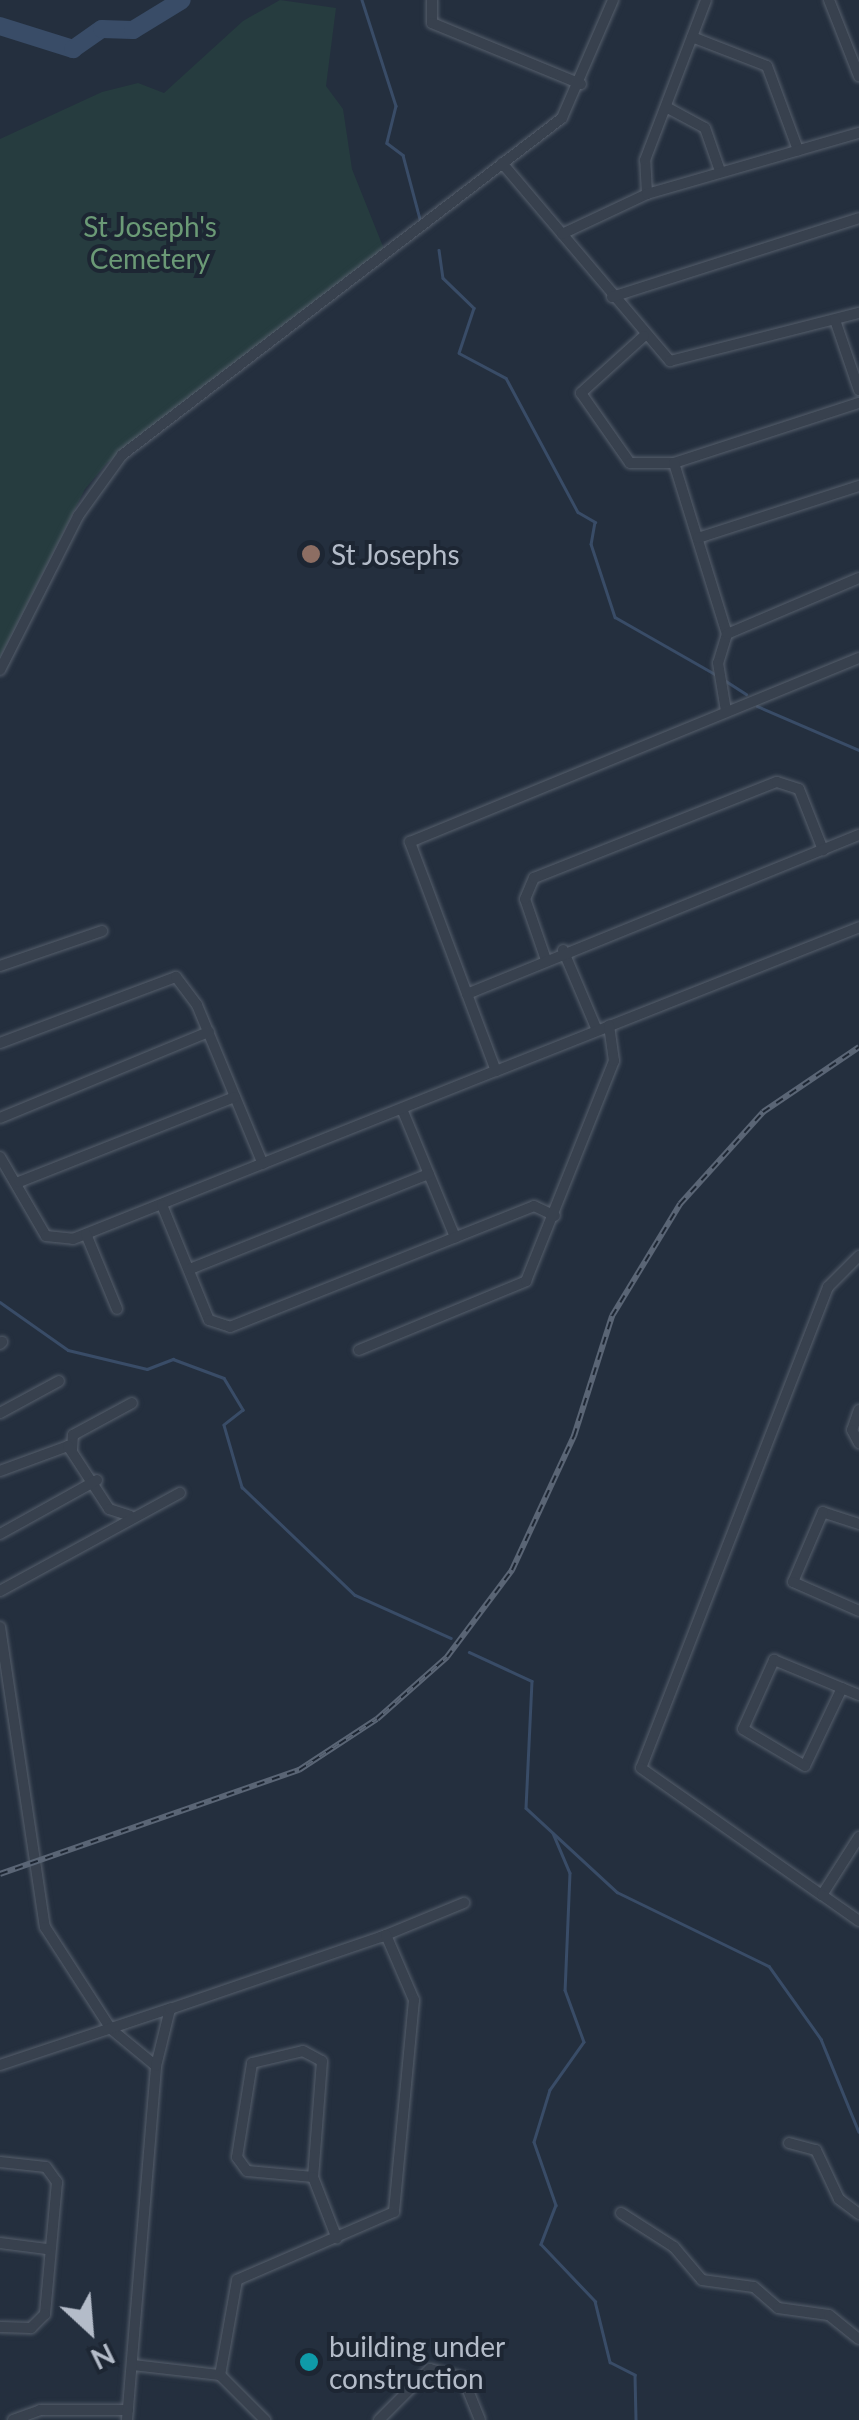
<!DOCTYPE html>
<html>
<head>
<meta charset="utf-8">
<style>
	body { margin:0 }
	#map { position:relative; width:859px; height:2420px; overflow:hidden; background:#242f3e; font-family:Lato,sans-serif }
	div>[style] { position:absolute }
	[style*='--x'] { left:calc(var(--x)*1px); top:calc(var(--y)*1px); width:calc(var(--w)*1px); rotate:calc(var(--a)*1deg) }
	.green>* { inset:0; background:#263c3f }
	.stream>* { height:2.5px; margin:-1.25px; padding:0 1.25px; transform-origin:1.25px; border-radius:1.25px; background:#394c67 }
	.river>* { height:18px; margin:-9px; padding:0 9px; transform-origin:9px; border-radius:9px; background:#394c67 }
	.roads { filter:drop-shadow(0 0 2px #565f6c) drop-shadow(0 0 2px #565f6c) }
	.street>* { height:10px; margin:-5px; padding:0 5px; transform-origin:5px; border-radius:5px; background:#38414e }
	.rail>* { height:6px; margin-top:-3px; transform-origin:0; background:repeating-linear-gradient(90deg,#1d2633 0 8px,#5a6575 0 16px); box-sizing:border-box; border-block:2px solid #5a6575 }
	.dots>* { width:28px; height:28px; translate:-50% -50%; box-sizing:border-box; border:5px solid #1d2633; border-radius:50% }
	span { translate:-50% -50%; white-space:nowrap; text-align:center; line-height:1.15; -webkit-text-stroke:8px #1d2633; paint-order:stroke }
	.park-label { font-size:28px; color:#6b9a76 }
	.poi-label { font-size:28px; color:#b4bcc9 }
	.left { translate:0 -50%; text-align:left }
	.north { position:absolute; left:40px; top:2280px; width:100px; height:100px; -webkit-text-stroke:8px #1d2633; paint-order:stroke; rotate:154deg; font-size:28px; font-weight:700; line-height:40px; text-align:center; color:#b4bcc9 }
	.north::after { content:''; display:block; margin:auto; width:35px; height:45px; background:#b4bcc9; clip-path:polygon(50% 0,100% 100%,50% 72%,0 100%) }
</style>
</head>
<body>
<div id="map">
	<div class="green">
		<i style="clip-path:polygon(280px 0,336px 8px,326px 86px,343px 109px,352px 169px,384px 249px,107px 463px,85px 489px,0 657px,0 139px,102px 92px,138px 83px,164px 93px,243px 21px)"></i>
	</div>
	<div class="stream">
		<i style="--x:362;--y:0;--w:111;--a:72.2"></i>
		<i style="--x:396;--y:106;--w:38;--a:104"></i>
		<i style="--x:387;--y:143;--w:20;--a:37"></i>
		<i style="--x:403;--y:155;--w:66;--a:75.1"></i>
		<i style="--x:439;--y:250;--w:28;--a:82"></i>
		<i style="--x:443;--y:278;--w:43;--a:44.1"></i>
		<i style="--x:474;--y:308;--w:47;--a:108.4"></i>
		<i style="--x:459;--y:353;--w:53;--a:28"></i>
		<i style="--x:506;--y:378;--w:152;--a:61.8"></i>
		<i style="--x:578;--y:512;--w:20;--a:30"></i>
		<i style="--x:595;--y:522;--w:22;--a:100"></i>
		<i style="--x:591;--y:544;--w:77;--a:71.8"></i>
		<i style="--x:615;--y:617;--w:115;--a:29.7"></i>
		<i style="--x:726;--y:681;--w:24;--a:33"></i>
		<i style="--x:757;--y:706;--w:111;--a:23.3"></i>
		<i style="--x:0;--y:1302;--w:83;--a:35.2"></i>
		<i style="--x:68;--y:1350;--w:81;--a:13.5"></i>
		<i style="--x:147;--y:1369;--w:28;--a:-21"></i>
		<i style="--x:173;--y:1359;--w:54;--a:20.4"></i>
		<i style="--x:224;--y:1378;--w:37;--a:59"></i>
		<i style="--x:243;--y:1410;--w:24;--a:142"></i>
		<i style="--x:224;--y:1425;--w:65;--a:73.8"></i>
		<i style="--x:242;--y:1487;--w:156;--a:43.7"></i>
		<i style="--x:355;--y:1595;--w:105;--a:24.1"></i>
		<i style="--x:469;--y:1652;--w:69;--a:24.7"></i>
		<i style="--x:532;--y:1681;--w:127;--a:92.7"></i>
		<i style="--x:526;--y:1808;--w:124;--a:42.7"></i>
		<i style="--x:617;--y:1892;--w:169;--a:26"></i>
		<i style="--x:769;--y:1966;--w:90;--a:54.5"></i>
		<i style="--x:821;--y:2039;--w:100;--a:67.8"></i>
		<i style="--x:553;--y:1833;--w:43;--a:67"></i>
		<i style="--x:570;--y:1873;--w:117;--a:92.4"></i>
		<i style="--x:565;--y:1990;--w:55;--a:69.9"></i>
		<i style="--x:584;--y:2042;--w:59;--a:125.3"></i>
		<i style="--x:550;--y:2090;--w:54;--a:107.1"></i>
		<i style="--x:534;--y:2142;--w:67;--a:70.8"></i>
		<i style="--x:556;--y:2205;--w:42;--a:111"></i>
		<i style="--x:541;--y:2244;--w:79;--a:46.5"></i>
		<i style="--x:595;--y:2301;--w:63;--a:76.2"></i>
		<i style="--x:610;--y:2362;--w:28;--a:27"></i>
		<i style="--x:635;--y:2375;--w:45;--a:88.7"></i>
	</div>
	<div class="river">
		<i style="--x:0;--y:26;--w:77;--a:17.5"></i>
		<i style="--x:73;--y:49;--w:35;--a:-35"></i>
		<i style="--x:102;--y:29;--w:31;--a:2"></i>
		<i style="--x:133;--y:30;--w:57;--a:-31.5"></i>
	</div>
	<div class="roads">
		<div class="street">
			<i style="--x:432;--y:0;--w:23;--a:90"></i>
			<i style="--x:432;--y:23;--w:161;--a:22.3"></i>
			<i style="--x:829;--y:0;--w:82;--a:68.5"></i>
			<i style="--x:692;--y:37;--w:80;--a:21.1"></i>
			<i style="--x:767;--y:66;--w:90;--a:69.7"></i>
			<i style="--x:666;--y:107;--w:44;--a:28.3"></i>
			<i style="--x:705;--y:128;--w:46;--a:70.8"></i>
			<i style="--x:502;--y:163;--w:260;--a:49.7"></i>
			<i style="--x:670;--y:361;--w:195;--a:-14.3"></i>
			<i style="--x:647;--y:194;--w:34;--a:-93"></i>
			<i style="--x:645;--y:160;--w:171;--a:-69.1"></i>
			<i style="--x:562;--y:234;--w:94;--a:-25.2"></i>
			<i style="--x:647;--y:194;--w:221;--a:-16.1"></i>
			<i style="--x:612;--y:297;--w:259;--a:-17.7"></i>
			<i style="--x:835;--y:320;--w:74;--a:71.1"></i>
			<i style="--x:644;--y:336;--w:85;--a:137.9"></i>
			<i style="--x:581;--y:393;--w:85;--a:55"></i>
			<i style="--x:630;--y:463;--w:44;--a:0"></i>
			<i style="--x:674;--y:463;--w:194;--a:-18"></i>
			<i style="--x:674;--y:463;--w:179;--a:72.8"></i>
			<i style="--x:727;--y:634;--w:30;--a:107"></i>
			<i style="--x:718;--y:663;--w:49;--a:80.5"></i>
			<i style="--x:698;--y:538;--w:169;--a:-17.9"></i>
			<i style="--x:727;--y:634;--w:143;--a:-23"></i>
			<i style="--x:0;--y:670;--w:173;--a:-63.1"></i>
			<i style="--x:78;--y:516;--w:75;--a:-54.2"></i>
			<i style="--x:122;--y:455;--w:554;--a:-37.45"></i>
			<i style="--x:562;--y:118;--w:129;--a:-66.6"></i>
			<i style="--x:563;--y:950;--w:87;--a:67"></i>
			<i style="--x:545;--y:957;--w:61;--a:-109"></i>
			<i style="--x:525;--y:899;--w:23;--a:-67"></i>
			<i style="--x:534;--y:878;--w:261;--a:-21.6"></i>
			<i style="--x:777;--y:782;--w:23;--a:18"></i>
			<i style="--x:799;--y:789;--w:66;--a:68.5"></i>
			<i style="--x:0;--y:966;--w:108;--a:-18.9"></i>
			<i style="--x:467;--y:994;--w:423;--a:-22.1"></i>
			<i style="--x:0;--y:1043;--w:188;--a:-20.6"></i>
			<i style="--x:176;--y:977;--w:35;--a:53"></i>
			<i style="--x:197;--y:1005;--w:172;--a:67.5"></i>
			<i style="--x:496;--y:1071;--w:391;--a:-21.6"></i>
			<i style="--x:402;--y:1109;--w:139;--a:67.5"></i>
			<i style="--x:0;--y:1118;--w:226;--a:-22.4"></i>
			<i style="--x:0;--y:1157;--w:91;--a:59.8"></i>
			<i style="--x:46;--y:1236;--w:27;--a:6"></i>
			<i style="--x:73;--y:1239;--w:455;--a:-21.7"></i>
			<i style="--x:496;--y:1071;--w:245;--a:-110.6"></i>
			<i style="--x:410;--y:842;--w:485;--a:-22.3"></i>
			<i style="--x:19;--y:1182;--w:232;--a:-21.5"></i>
			<i style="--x:162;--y:1205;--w:124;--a:67.8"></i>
			<i style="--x:209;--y:1320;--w:22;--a:18"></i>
			<i style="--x:230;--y:1327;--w:327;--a:-21.7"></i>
			<i style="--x:534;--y:1206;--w:23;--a:25"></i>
			<i style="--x:86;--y:1234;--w:81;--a:67.5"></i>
			<i style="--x:859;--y:1256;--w:44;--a:135"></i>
			<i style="--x:828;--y:1287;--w:516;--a:111.24"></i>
			<i style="--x:641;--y:1768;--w:221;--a:35.1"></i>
			<i style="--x:822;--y:1895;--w:69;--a:-57.5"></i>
			<i style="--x:190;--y:1269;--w:257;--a:-21.7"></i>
			<i style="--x:0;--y:1344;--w:3;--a:-45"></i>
			<i style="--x:359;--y:1350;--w:181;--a:-22.4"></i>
			<i style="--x:526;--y:1281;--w:237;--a:-68.2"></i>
			<i style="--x:614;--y:1061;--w:36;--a:-98"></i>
			<i style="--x:859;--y:1410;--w:21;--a:109"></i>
			<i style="--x:852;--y:1430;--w:15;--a:62"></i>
			<i style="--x:0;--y:1413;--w:67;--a:-28.5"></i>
			<i style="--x:72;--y:1449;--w:14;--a:-86"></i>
			<i style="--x:73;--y:1435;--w:67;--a:-28.5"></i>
			<i style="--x:0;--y:1471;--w:72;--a:-20.2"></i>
			<i style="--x:68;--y:1446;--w:75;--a:56.9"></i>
			<i style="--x:109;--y:1509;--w:22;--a:18"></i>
			<i style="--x:859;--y:1524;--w:38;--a:-162"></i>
			<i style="--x:823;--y:1512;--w:76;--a:113.2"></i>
			<i style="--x:793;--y:1582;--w:72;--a:23.7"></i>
			<i style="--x:0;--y:1534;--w:111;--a:-29.1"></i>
			<i style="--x:0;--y:1591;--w:205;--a:-28.6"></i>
			<i style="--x:0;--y:1627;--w:303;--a:81.5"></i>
			<i style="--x:45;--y:1927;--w:121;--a:57.1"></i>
			<i style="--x:111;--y:2029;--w:58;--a:39.4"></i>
			<i style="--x:842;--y:1688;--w:86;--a:115.4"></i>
			<i style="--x:805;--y:1766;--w:72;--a:-149.2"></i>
			<i style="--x:743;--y:1729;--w:76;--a:-65.8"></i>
			<i style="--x:774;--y:1660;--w:92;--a:22.4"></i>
			<i style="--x:822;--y:1895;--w:45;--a:35.1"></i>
			<i style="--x:381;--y:1937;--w:90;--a:-22.3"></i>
			<i style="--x:0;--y:2065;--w:180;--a:-18.4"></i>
			<i style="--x:789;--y:2143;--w:28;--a:15"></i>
			<i style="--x:816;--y:2150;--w:54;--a:64.9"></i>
			<i style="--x:839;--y:2199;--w:25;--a:37"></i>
			<i style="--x:0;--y:2162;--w:46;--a:6.2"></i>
			<i style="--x:46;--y:2167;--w:19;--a:54"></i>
			<i style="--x:57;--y:2182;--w:133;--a:95.2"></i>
			<i style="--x:45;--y:2314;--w:20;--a:135"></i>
			<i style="--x:31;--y:2328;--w:31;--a:-178"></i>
			<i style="--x:313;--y:2177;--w:66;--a:-174.8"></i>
			<i style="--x:247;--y:2171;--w:17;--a:-126"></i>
			<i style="--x:237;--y:2157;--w:95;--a:-80.9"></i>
			<i style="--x:252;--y:2063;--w:52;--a:-13.2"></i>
			<i style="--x:303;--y:2051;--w:21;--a:28"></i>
			<i style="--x:322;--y:2061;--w:116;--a:94.4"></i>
			<i style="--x:313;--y:2177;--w:66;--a:68.8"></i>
			<i style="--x:621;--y:2213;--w:63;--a:32.7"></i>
			<i style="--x:674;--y:2247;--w:43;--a:49.7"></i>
			<i style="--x:702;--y:2280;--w:52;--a:7.7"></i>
			<i style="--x:754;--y:2287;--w:32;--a:41"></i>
			<i style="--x:778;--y:2308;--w:51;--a:7.8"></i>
			<i style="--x:829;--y:2315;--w:38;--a:39"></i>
			<i style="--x:0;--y:2243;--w:47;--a:7.3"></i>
			<i style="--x:133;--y:2365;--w:88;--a:6.6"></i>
			<i style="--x:220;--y:2375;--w:64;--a:45"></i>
			<i style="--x:13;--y:2420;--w:29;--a:-20"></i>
			<i style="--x:40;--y:2410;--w:88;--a:0"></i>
			<i style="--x:127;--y:2420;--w:355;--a:-85.3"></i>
			<i style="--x:156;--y:2066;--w:59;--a:-76.2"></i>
			<i style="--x:170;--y:2009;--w:228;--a:-18.9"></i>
			<i style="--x:386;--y:1935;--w:71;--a:66.7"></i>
			<i style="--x:414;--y:2000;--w:213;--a:95.4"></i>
			<i style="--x:394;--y:2212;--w:171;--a:156.6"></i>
			<i style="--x:237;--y:2280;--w:97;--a:100.1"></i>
			<i style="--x:379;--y:2420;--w:72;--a:-45"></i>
			<i style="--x:430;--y:2369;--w:34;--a:15"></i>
			<i style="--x:463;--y:2378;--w:45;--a:68"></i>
		</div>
	</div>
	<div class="rail">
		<i style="--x:0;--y:1874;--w:317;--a:-19.2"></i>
		<i style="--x:299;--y:1770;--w:93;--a:-33.2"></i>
		<i style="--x:377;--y:1719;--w:94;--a:-41.5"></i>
		<i style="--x:447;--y:1657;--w:109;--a:-53.2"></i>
		<i style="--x:512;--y:1570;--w:148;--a:-65.2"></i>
		<i style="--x:574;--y:1436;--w:126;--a:-72.4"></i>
		<i style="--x:612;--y:1316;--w:131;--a:-58.7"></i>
		<i style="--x:680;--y:1204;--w:124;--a:-47.9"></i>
		<i style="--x:763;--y:1112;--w:116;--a:-34.1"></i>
	</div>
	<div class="dots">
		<i style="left:311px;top:554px;background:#8d6e63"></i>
		<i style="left:309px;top:2362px;background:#0f9aa8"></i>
	</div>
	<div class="park-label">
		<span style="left:150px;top:242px">St Joseph's<br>Cemetery</span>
	</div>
	<div class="poi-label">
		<span class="left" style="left:331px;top:554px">St Josephs</span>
		<span class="left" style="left:329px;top:2362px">building under<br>construction</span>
	</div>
	<div class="north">N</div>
</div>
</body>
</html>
